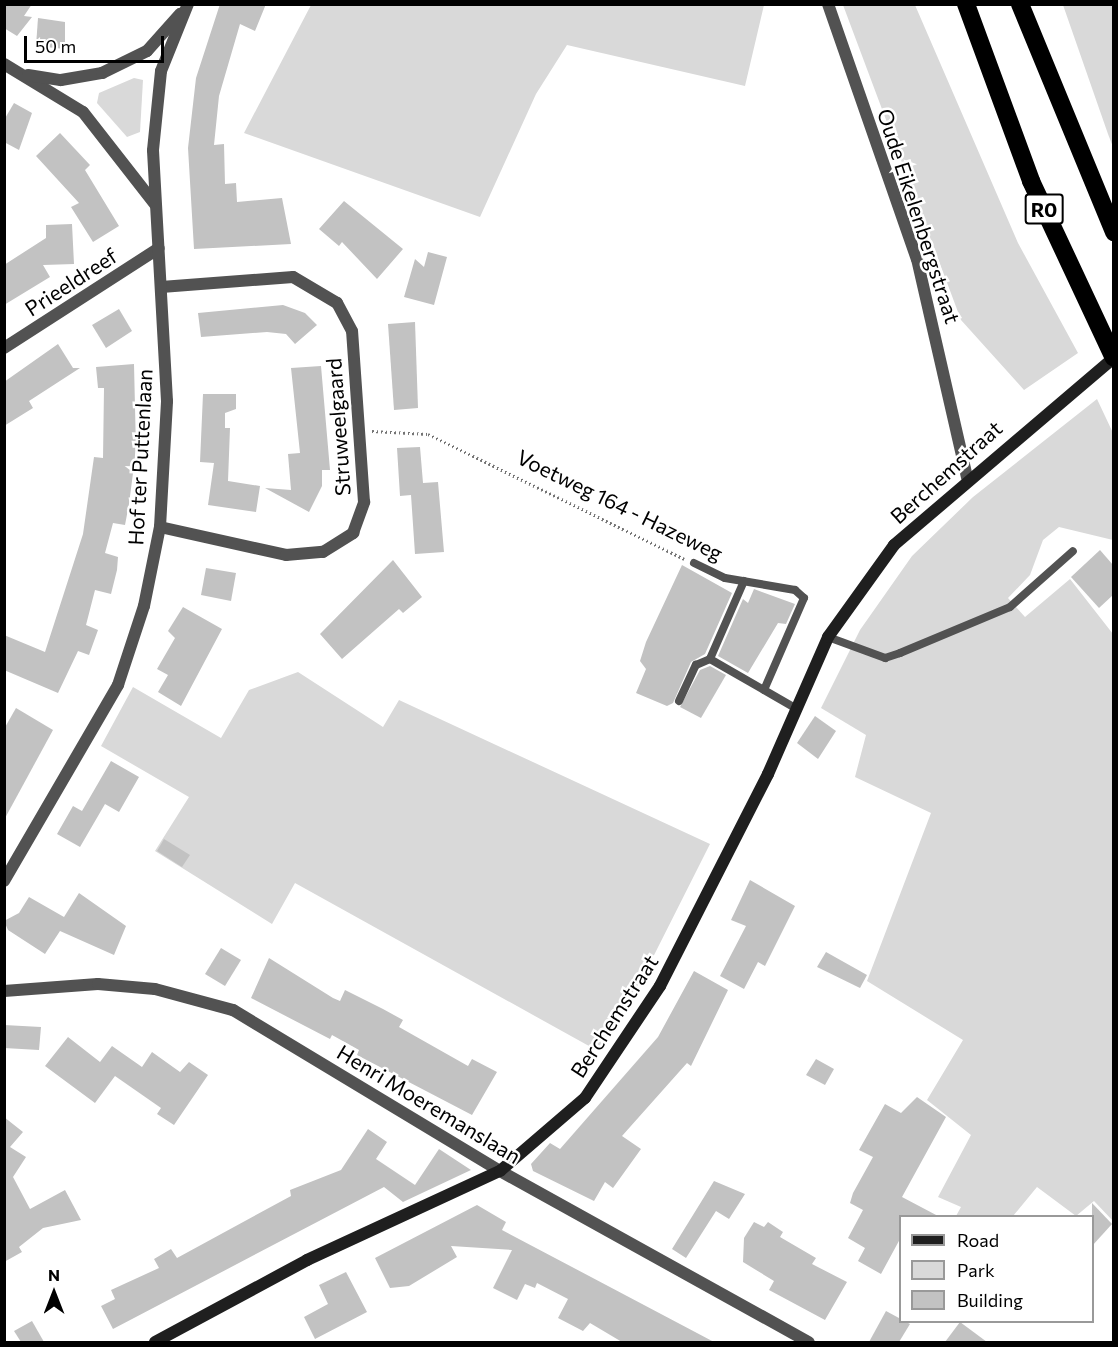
<!DOCTYPE html>
<html>
<head>
<meta charset="utf-8">
<style>
	body { margin:0 }
	#map { position:relative; width:1118px; height:1347px; overflow:hidden; background:#fff; font-family:Commissioner,sans-serif }
	div>[style] { position:absolute }
	[style*='--x'] { left:calc(var(--x)*1px); top:calc(var(--y)*1px); width:calc(var(--w)*1px); rotate:calc(var(--a)*1deg) }
	.green>* { inset:0; background:#d9d9d9 }
	.building>* { inset:0; background:#c2c2c2 }
	.path>* { height:3px; margin-top:-1.5px; transform-origin:0; background:repeating-linear-gradient(90deg,#747474 0 1.5px,transparent 0 4.5px) }
	.lane>* { height:8px; margin:-4px; padding:0 4px; transform-origin:4px; border-radius:4px; background:#525252 }
	.street>* { height:12px; margin:-6px; padding:0 6px; transform-origin:6px; border-radius:6px; background:#525252 }
	.secondary>* { height:12px; margin:-6px; padding:0 6px; transform-origin:6px; border-radius:6px; background:#1f1f1f }
	.highway>* { height:18px; margin:-9px; padding:0 9px; transform-origin:9px; border-radius:9px; background:#000 }
	span { translate:-50% -50%; white-space:nowrap; text-align:center; line-height:1.15; -webkit-text-stroke:5px #fff; paint-order:stroke }
	.shield-label span { padding:2px 4px; background:#fff; border:2px solid; border-radius:4px; -webkit-text-stroke-width:0 }
	.shield-label { font-size:20px; color:#000; font-weight:700 }
	.street-label { font-size:21px; color:#000 }
	.frame { position:absolute; inset:0; border:6px solid #000; pointer-events:none }
	.legend { position:absolute; left:899px; top:1215px; width:195px; height:108px; box-sizing:border-box; background:#fff; border:2px solid #999; margin:0; padding:8px 10px; list-style:none; font-size:18px; color:#000 }
	.legend li { display:flex; align-items:center; gap:12px; height:30px }
	.legend b { width:30px; border:2px solid #999 }
	.north { position:absolute; left:24px; top:1263px; width:60px; height:60px; -webkit-text-stroke:4px #fff; paint-order:stroke; rotate:0deg; font-size:16px; font-weight:700; line-height:24px; text-align:center; color:#000 }
	.north::after { content:''; display:block; margin:auto; width:21px; height:27px; background:#000; clip-path:polygon(50% 0,100% 100%,50% 72%,0 100%) }
	.scale { position:absolute; left:24px; top:36px; width:140px; height:27px; box-sizing:border-box; border:3px solid #000; border-top:0; padding-left:8px; font-size:18px; line-height:21px; white-space:nowrap; color:#000; -webkit-text-stroke:4px #fff; paint-order:stroke }
</style>
</head>
<body>
<div id="map">
	<div class="green">
		<i style="clip-path:polygon(311px 5px,311px 4px,764px 5px,745px 86px,567px 45px,536px 94px,480px 217px,244px 133px)"></i>
		<i style="clip-path:polygon(843px 5px,915px 5px,1018px 243px,1078px 353px,1024px 390px,961px 320px)"></i>
		<i style="clip-path:polygon(1063px 5px,1113px 5px,1113px 147px,1108px 134px)"></i>
		<i style="clip-path:polygon(134px 78px,143px 80px,140px 132px,127px 137px,97px 103px,99px 93px)"></i>
		<i style="clip-path:polygon(1097px 399px,1113px 433px,1113px 540px,1059px 527px,1043px 540px,1030px 575px,1008px 598px,1025px 617px,1070px 579px,1113px 634px,1113px 1221px,1094px 1201px,1076px 1216px,1037px 1187px,1013px 1216px,956px 1216px,961px 1207px,938px 1197px,971px 1135px,927px 1100px,963px 1040px,867px 981px,931px 813px,855px 777px,866px 735px,821px 708px,860px 630px,912px 556px,973px 497px)"></i>
		<i style="clip-path:polygon(298px 672px,383px 727px,399px 700px,710px 844px,644px 975px,598px 1051px,295px 883px,272px 924px,155px 851px,189px 797px,101px 746px,133px 687px,221px 738px,249px 690px)"></i>
	</div>
	<div class="building">
		<i style="clip-path:polygon(4px 4px,32px 4px,24px 16px,32px 17px,17px 36px,4px 28px)"></i>
		<i style="clip-path:polygon(220px 4px,266px 4px,255px 31px,240px 24px,219px 96px,214px 145px,224px 144px,225px 184px,236px 183px,237px 202px,282px 198px,291px 244px,194px 249px,188px 148px,196px 78px)"></i>
		<i style="clip-path:polygon(38px 18px,65px 22px,65px 49px,36px 46px)"></i>
		<i style="clip-path:polygon(14px 103px,32px 113px,19px 150px,4px 142px,4px 120px)"></i>
		<i style="clip-path:polygon(60px 133px,90px 165px,85px 170px,119px 226px,93px 242px,71px 207px,79px 203px,36px 156px)"></i>
		<i style="clip-path:polygon(344px 201px,403px 249px,377px 279px,342px 242px,339px 246px,319px 229px)"></i>
		<i style="clip-path:polygon(72px 224px,74px 264px,43px 265px,50px 277px,4px 305px,4px 265px,46px 238px,46px 225px)"></i>
		<i style="clip-path:polygon(428px 252px,447px 257px,434px 305px,404px 297px,415px 259px,424px 267px)"></i>
		<i style="clip-path:polygon(283px 305px,305px 313px,317px 325px,295px 344px,286px 334px,267px 332px,201px 337px,198px 313px)"></i>
		<i style="clip-path:polygon(119px 309px,132px 331px,106px 348px,92px 325px)"></i>
		<i style="clip-path:polygon(415px 322px,418px 408px,394px 410px,388px 324px)"></i>
		<i style="clip-path:polygon(58px 344px,73px 368px,80px 368px,29px 401px,33px 408px,4px 426px,4px 382px)"></i>
		<i style="clip-path:polygon(134px 364px,136px 450px,129px 504px,125px 525px,113px 523px,105px 553px,118px 557px,117px 570px,111px 594px,95px 590px,86px 625px,98px 630px,89px 655px,78px 651px,58px 693px,4px 670px,4px 635px,45px 652px,83px 534px,94px 457px,103px 458px,104px 388px,98px 388px,96px 367px)"></i>
		<i style="clip-path:polygon(321px 366px,330px 470px,322px 470px,322px 486px,309px 512px,265px 488px,291px 490px,288px 454px,300px 453px,291px 368px)"></i>
		<i style="clip-path:polygon(203px 394px,236px 394px,236px 409px,225px 413px,225px 428px,230px 428px,228px 481px,260px 486px,256px 512px,208px 505px,214px 463px,200px 462px)"></i>
		<i style="clip-path:polygon(420px 447px,423px 483px,438px 482px,444px 552px,415px 554px,411px 495px,400px 496px,397px 448px)"></i>
		<i style="clip-path:polygon(1100px 550px,1113px 565px,1113px 595px,1099px 608px,1071px 577px)"></i>
		<i style="clip-path:polygon(393px 560px,422px 597px,403px 613px,399px 609px,342px 659px,320px 634px)"></i>
		<i style="clip-path:polygon(682px 565px,732px 593px,705px 654px,691px 662px,673px 703px,667px 706px,636px 693px,646px 669px,640px 661px,646px 642px)"></i>
		<i style="clip-path:polygon(206px 568px,236px 573px,231px 601px,201px 595px)"></i>
		<i style="clip-path:polygon(754px 589px,795px 604px,786px 624px,778px 623px,748px 673px,718px 656px,743px 599px,748px 603px)"></i>
		<i style="clip-path:polygon(183px 607px,222px 629px,181px 706px,158px 692px,168px 675px,157px 669px,175px 638px,168px 631px)"></i>
		<i style="clip-path:polygon(710px 666px,726px 675px,701px 718px,680px 707px,700px 670px)"></i>
		<i style="clip-path:polygon(16px 708px,53px 730px,4px 820px,4px 729px)"></i>
		<i style="clip-path:polygon(815px 716px,836px 731px,818px 759px,797px 743px)"></i>
		<i style="clip-path:polygon(111px 761px,139px 777px,119px 812px,105px 804px,80px 847px,57px 834px,73px 806px,82px 811px)"></i>
		<i style="clip-path:polygon(164px 839px,190px 855px,182px 867px,157px 851px)"></i>
		<i style="clip-path:polygon(750px 880px,795px 906px,765px 966px,758px 962px,744px 989px,720px 976px,746px 926px,731px 920px)"></i>
		<i style="clip-path:polygon(79px 893px,126px 926px,114px 955px,60px 931px,45px 954px,8px 930px,4px 921px,19px 913px,29px 897px,64px 917px)"></i>
		<i style="clip-path:polygon(221px 948px,241px 960px,225px 986px,205px 974px)"></i>
		<i style="clip-path:polygon(826px 952px,867px 975px,860px 988px,817px 967px)"></i>
		<i style="clip-path:polygon(269px 958px,333px 998px,340px 1001px,345px 990px,383px 1009px,403px 1020px,399px 1027px,468px 1066px,472px 1059px,497px 1072px,472px 1115px,357px 1055px,359px 1050px,332px 1035px,330px 1039px,251px 998px)"></i>
		<i style="clip-path:polygon(694px 971px,728px 990px,691px 1066px,687px 1063px,622px 1136px,641px 1149px,613px 1188px,605px 1182px,594px 1201px,533px 1171px,531px 1164px,550px 1143px,560px 1149px,658px 1037px)"></i>
		<i style="clip-path:polygon(4px 1025px,41px 1027px,39px 1050px,4px 1048px)"></i>
		<i style="clip-path:polygon(68px 1037px,100px 1062px,112px 1046px,142px 1067px,152px 1052px,180px 1072px,189px 1062px,208px 1075px,174px 1125px,157px 1114px,161px 1108px,115px 1076px,95px 1103px,45px 1066px)"></i>
		<i style="clip-path:polygon(816px 1059px,834px 1069px,825px 1085px,806px 1075px)"></i>
		<i style="clip-path:polygon(917px 1097px,946px 1117px,902px 1197px,938px 1216px,900px 1216px,900px 1239px,881px 1274px,858px 1261px,865px 1248px,848px 1238px,863px 1210px,850px 1203px,853px 1193px,873px 1157px,859px 1150px,885px 1104px,901px 1113px)"></i>
		<i style="clip-path:polygon(4px 1117px,23px 1132px,10px 1147px,26px 1157px,13px 1177px,30px 1209px,65px 1190px,81px 1220px,43px 1228px,19px 1247px,22px 1252px,4px 1262px)"></i>
		<i style="clip-path:polygon(368px 1129px,387px 1142px,376px 1159px,415px 1185px,439px 1149px,471px 1170px,403px 1202px,384px 1187px,113px 1329px,101px 1306px,115px 1299px,111px 1290px,159px 1268px,154px 1259px,171px 1249px,177px 1258px,291px 1196px,290px 1190px,341px 1170px)"></i>
		<i style="clip-path:polygon(714px 1181px,745px 1194px,729px 1219px,716px 1211px,686px 1258px,672px 1249px)"></i>
		<i style="clip-path:polygon(1092px 1203px,1112px 1224px,1092px 1246px)"></i>
		<i style="clip-path:polygon(477px 1205px,506px 1222px,502px 1230px,714px 1342px,622px 1342px,590px 1323px,583px 1331px,558px 1318px,568px 1299px,537px 1283px,535px 1288px,525px 1284px,517px 1300px,493px 1288px,512px 1250px,451px 1246px,457px 1257px,409px 1286px,390px 1288px,375px 1258px)"></i>
		<i style="clip-path:polygon(754px 1222px,764px 1227px,768px 1222px,783px 1232px,780px 1237px,816px 1258px,812px 1264px,847px 1282px,825px 1320px,769px 1290px,774px 1281px,743px 1262px,744px 1238px)"></i>
		<i style="clip-path:polygon(346px 1272px,367px 1312px,315px 1339px,304px 1317px,328px 1304px,319px 1285px)"></i>
		<i style="clip-path:polygon(886px 1311px,910px 1324px,899px 1342px,869px 1342px)"></i>
		<i style="clip-path:polygon(32px 1321px,44px 1342px,21px 1342px,14px 1331px)"></i>
		<i style="clip-path:polygon(960px 1322px,987px 1342px,945px 1342px)"></i>
	</div>
	<div class="path">
		<i style="--x:372;--y:431;--w:56;--a:3.1"></i>
		<i style="--x:428;--y:434;--w:285;--a:26"></i>
	</div>
	<div class="lane">
		<i style="--x:694;--y:563;--w:34;--a:26"></i>
		<i style="--x:725;--y:578;--w:71;--a:9.7"></i>
		<i style="--x:795;--y:590;--w:12;--a:42"></i>
		<i style="--x:804;--y:598;--w:100;--a:113.5"></i>
		<i style="--x:764;--y:690;--w:34;--a:30"></i>
		<i style="--x:744;--y:581;--w:85;--a:113.6"></i>
		<i style="--x:710;--y:659;--w:62;--a:29.9"></i>
		<i style="--x:828;--y:637;--w:61;--a:20.2"></i>
		<i style="--x:885;--y:658;--w:16;--a:-18"></i>
		<i style="--x:900;--y:653;--w:119;--a:-22.7"></i>
		<i style="--x:1010;--y:607;--w:84;--a:-41.6"></i>
		<i style="--x:679;--y:701;--w:40;--a:-65"></i>
		<i style="--x:696;--y:665;--w:15;--a:-23"></i>
	</div>
	<div class="street">
		<i style="--x:828;--y:4;--w:270;--a:70.8"></i>
		<i style="--x:917;--y:259;--w:224;--a:77.1"></i>
		<i style="--x:4;--y:64;--w:92;--a:31.3"></i>
		<i style="--x:83;--y:112;--w:117;--a:52"></i>
		<i style="--x:28;--y:75;--w:33;--a:9"></i>
		<i style="--x:61;--y:80;--w:42;--a:-9.7"></i>
		<i style="--x:102;--y:73;--w:50;--a:-26.1"></i>
		<i style="--x:147;--y:51;--w:50;--a:-48.3"></i>
		<i style="--x:4;--y:348;--w:184;--a:-32.8"></i>
		<i style="--x:160;--y:527;--w:129;--a:12.5"></i>
		<i style="--x:286;--y:555;--w:37;--a:-5"></i>
		<i style="--x:323;--y:552;--w:36;--a:-32"></i>
		<i style="--x:353;--y:533;--w:33;--a:-70"></i>
		<i style="--x:364;--y:502;--w:171;--a:-94"></i>
		<i style="--x:352;--y:331;--w:32;--a:-118"></i>
		<i style="--x:337;--y:303;--w:51;--a:-149.4"></i>
		<i style="--x:293;--y:277;--w:132;--a:175.7"></i>
		<i style="--x:4;--y:881;--w:227;--a:-59.8"></i>
		<i style="--x:118;--y:685;--w:83;--a:-71.8"></i>
		<i style="--x:144;--y:606;--w:81;--a:-78.6"></i>
		<i style="--x:160;--y:527;--w:126;--a:-86.8"></i>
		<i style="--x:167;--y:401;--w:251;--a:-93.2"></i>
		<i style="--x:153;--y:150;--w:79;--a:-84.2"></i>
		<i style="--x:161;--y:71;--w:72;--a:-68.1"></i>
		<i style="--x:4;--y:991;--w:94;--a:-4.3"></i>
		<i style="--x:98;--y:984;--w:57;--a:5"></i>
		<i style="--x:155;--y:989;--w:81;--a:15.1"></i>
		<i style="--x:233;--y:1010;--w:312;--a:31.1"></i>
		<i style="--x:500;--y:1171;--w:353;--a:29"></i>
	</div>
	<div class="secondary">
		<i style="--x:155;--y:1342;--w:173;--a:-28.3"></i>
		<i style="--x:307;--y:1260;--w:213;--a:-24.8"></i>
		<i style="--x:500;--y:1171;--w:112;--a:-40.7"></i>
		<i style="--x:585;--y:1098;--w:135;--a:-56.2"></i>
		<i style="--x:660;--y:986;--w:238;--a:-63"></i>
		<i style="--x:768;--y:774;--w:150;--a:-66.3"></i>
		<i style="--x:828;--y:637;--w:113;--a:-54.3"></i>
		<i style="--x:894;--y:545;--w:289;--a:-40.4"></i>
	</div>
	<div class="highway">
		<i style="--x:966;--y:4;--w:189;--a:69.8"></i>
		<i style="--x:1031;--y:181;--w:195;--a:64.9"></i>
		<i style="--x:1020;--y:4;--w:247;--a:67.6"></i>
	</div>
	<div class="shield-label">
		<span style="left:1044px;top:209px">R0</span>
	</div>
	<div class="street-label">
		<span style="left:919px;top:216px;rotate:72deg">Oude Eikelenbergstraat</span>
		<span style="left:71px;top:282px;rotate:-33deg">Prieeldreef</span>
		<span style="left:338px;top:427px;rotate:-94deg">Struweelgaard</span>
		<span style="left:140px;top:457px;rotate:-87deg">Hof ter Puttenlaan</span>
		<span style="left:946px;top:472px;rotate:-42deg">Berchemstraat</span>
		<span style="left:620px;top:505px;rotate:26deg">Voetweg 164 - Hazeweg</span>
		<span style="left:614px;top:1016px;rotate:-57deg">Berchemstraat</span>
		<span style="left:429px;top:1104px;rotate:31deg">Henri Moeremanslaan</span>
	</div>
	<div class="frame"></div>
	<ul class="legend">
	<li><b style="height:8px;background:#1f1f1f"></b>Road</li>
	<li><b style="height:16px;background:#d9d9d9"></b>Park</li>
	<li><b style="height:16px;background:#c2c2c2"></b>Building</li>
	</ul>
	<div class="north">N</div>
	<div class="scale">50 m</div>
</div>
</body>
</html>
